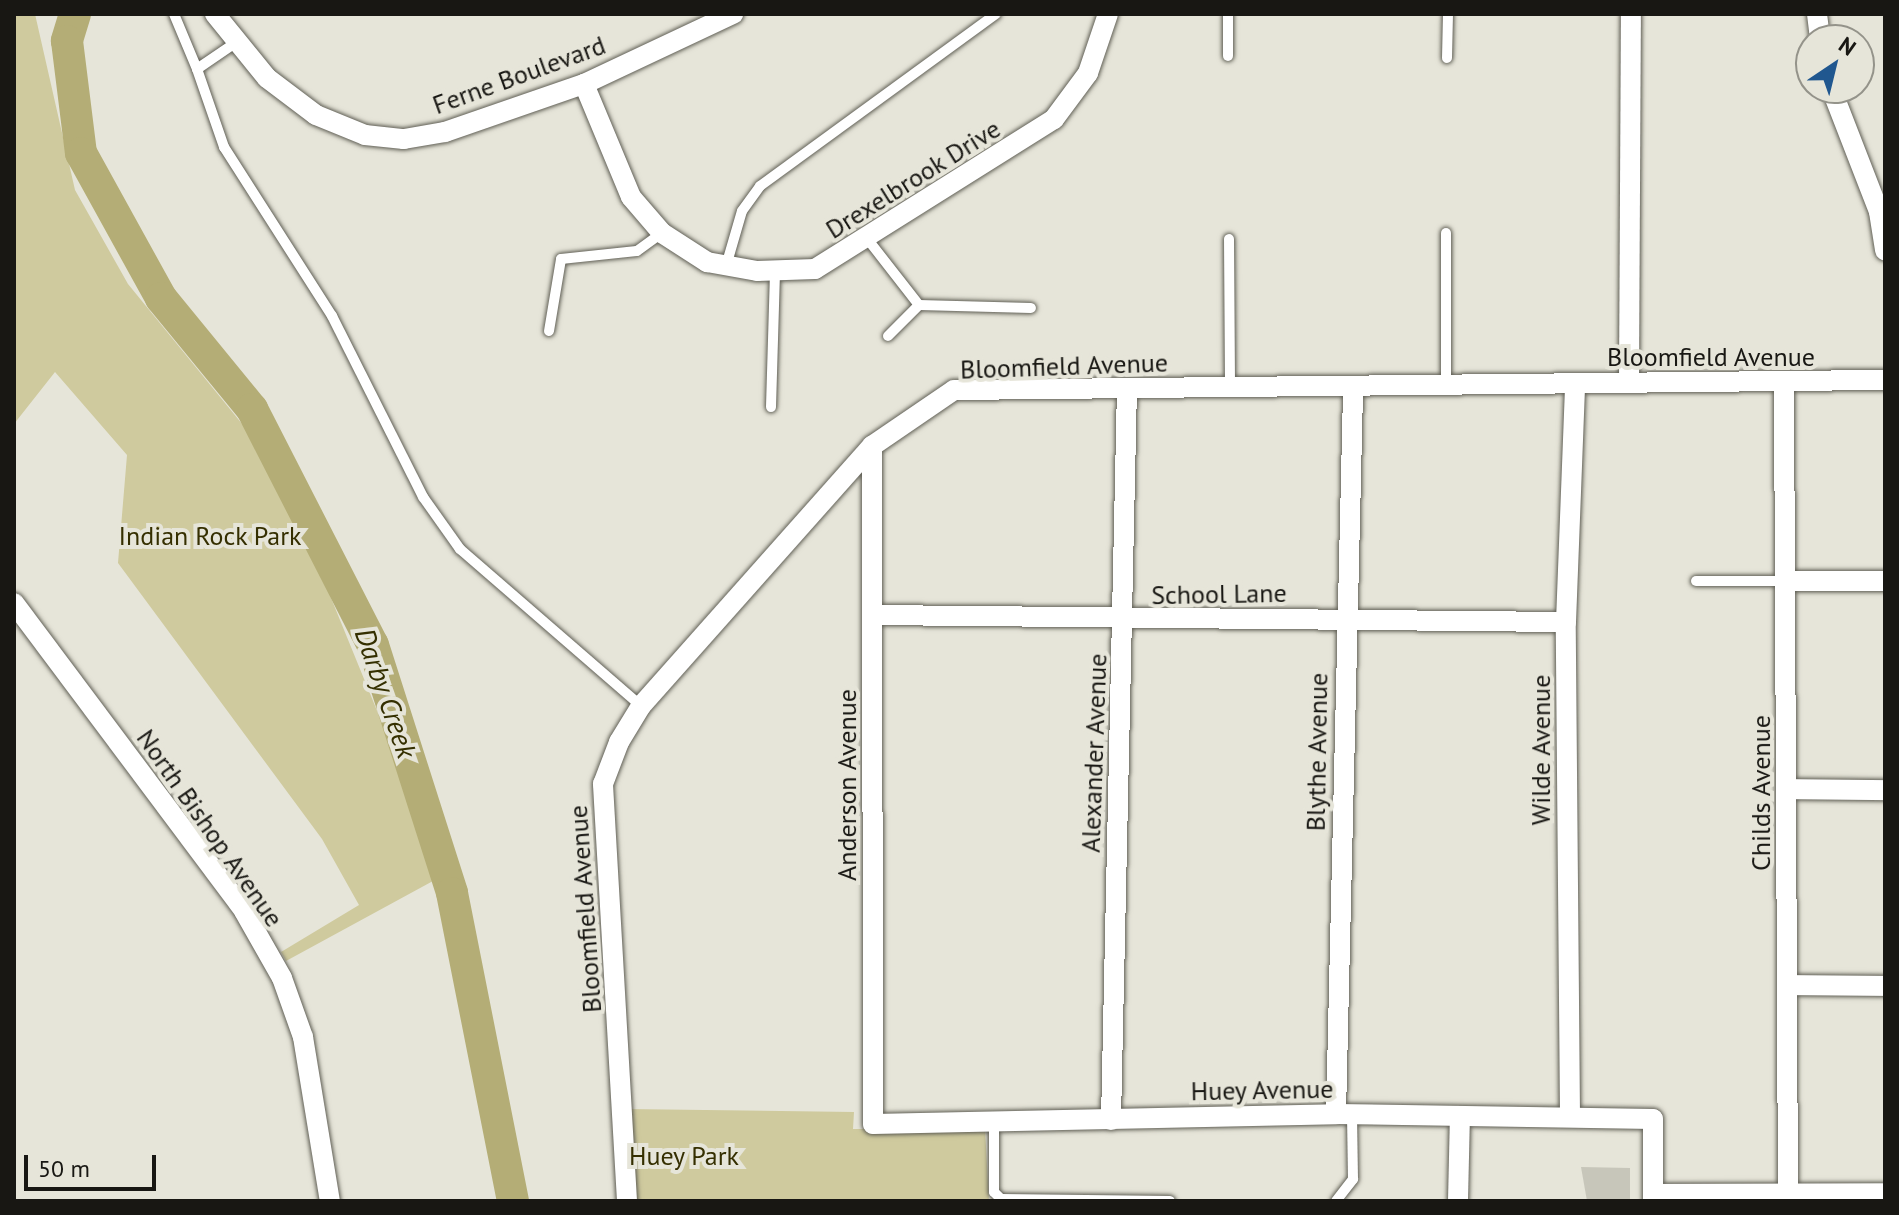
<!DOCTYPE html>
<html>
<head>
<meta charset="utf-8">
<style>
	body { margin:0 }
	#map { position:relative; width:1899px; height:1215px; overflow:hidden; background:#e6e5d9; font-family:"PT Sans",sans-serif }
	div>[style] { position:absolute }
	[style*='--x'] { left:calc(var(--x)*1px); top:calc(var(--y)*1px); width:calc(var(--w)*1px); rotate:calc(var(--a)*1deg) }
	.green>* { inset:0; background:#cfca9e }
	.river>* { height:32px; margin:-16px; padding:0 16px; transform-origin:16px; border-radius:16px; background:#b4ad76 }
	.building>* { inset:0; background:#c7c6ba }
	.roads { filter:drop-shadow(0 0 2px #605f55) drop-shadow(0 0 2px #605f55) }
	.service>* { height:10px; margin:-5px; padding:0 5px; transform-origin:5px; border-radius:5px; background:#fff }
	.minor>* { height:20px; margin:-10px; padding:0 10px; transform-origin:10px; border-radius:10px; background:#fff }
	span { translate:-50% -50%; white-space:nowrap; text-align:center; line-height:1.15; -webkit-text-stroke:8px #e6e5d9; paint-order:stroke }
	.street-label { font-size:26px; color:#181713 }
	.park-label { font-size:26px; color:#352f01 }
	.water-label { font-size:28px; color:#342f00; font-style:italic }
	.frame { position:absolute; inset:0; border:16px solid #181713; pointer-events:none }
	.north { position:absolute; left:1795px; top:24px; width:80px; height:80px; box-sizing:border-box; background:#e6e5d9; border:2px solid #94938a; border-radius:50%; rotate:35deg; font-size:22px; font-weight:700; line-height:32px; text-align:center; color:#181713 }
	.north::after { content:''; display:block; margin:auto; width:28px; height:36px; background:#20578f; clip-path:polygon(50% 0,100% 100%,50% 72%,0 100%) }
	.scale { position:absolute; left:24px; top:1155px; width:132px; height:36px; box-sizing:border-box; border:4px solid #181713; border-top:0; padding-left:10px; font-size:24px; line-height:28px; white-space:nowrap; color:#181713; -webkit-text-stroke:6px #e6e5d9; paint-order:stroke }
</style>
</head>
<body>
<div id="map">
	<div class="green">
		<i style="clip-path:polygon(14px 14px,35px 14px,75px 190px,128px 284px,278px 468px,444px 875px,286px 961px,281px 952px,359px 905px,322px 839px,118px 563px,127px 455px,55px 372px,14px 424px)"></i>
		<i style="clip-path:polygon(626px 1109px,854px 1112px,853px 1129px,985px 1129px,989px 1201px,629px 1201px)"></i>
	</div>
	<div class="river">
		<i style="--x:75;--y:14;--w:28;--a:107"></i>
		<i style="--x:67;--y:41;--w:113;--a:82.9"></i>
		<i style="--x:81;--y:153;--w:166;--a:61.1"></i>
		<i style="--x:161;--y:298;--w:144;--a:50.7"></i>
		<i style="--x:252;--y:409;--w:265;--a:62.9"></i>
		<i style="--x:373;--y:645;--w:260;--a:72.3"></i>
		<i style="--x:452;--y:893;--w:314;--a:78.8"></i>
	</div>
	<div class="building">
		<i style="clip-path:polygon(1581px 1167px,1630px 1168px,1630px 1201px,1587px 1201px)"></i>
	</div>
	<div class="roads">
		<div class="service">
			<i style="--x:174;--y:14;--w:60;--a:67.3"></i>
			<i style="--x:197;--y:69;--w:46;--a:-34.4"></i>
			<i style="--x:1228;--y:14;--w:42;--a:90"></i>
			<i style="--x:1447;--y:58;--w:44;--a:-88.7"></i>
			<i style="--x:197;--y:69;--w:83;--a:70.9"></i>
			<i style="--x:224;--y:147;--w:201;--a:57.4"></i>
			<i style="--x:332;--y:316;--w:203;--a:63.3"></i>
			<i style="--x:423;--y:497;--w:64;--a:54.6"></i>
			<i style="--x:460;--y:549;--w:240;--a:40.9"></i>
			<i style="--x:1446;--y:233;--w:153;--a:90"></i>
			<i style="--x:1229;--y:239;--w:148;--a:89.6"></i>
			<i style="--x:869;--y:241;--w:81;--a:52"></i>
			<i style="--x:919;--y:305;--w:112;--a:1.5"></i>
			<i style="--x:726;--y:266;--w:57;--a:-73.8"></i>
			<i style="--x:742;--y:211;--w:31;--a:-54"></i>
			<i style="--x:760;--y:186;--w:292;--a:-36.1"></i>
			<i style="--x:549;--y:331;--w:73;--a:-80.5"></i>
			<i style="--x:561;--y:259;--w:76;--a:-6"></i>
			<i style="--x:637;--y:251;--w:31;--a:-36"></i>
			<i style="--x:888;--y:336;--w:44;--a:-45"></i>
			<i style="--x:771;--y:407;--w:136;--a:-88.3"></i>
			<i style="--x:1696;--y:581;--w:89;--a:0"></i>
			<i style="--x:994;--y:1122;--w:70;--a:90"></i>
			<i style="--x:994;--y:1192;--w:10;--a:45"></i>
			<i style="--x:1001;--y:1199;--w:169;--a:0.7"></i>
			<i style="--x:1336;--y:1201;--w:28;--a:-52"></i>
			<i style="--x:1353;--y:1179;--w:65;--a:-90.9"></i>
		</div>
		<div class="minor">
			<i style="--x:215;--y:14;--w:82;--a:50.9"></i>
			<i style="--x:267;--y:78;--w:61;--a:37.1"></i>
			<i style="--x:316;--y:115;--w:53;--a:22.2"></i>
			<i style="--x:365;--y:135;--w:39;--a:6"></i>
			<i style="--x:404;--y:139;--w:42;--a:-9.7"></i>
			<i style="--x:445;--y:132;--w:147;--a:-19.1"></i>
			<i style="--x:584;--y:84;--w:165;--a:-25.2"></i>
			<i style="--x:1817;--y:14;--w:26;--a:83"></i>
			<i style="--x:584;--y:84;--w:122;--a:67.4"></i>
			<i style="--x:631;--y:197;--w:48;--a:49.3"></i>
			<i style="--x:662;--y:233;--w:54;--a:32.8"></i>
			<i style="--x:707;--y:262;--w:51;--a:10.2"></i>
			<i style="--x:757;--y:271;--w:58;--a:-2"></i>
			<i style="--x:815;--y:269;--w:282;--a:-32.1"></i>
			<i style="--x:1054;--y:119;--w:57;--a:-53.5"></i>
			<i style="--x:1088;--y:73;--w:62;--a:-71.3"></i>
			<i style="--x:1831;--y:88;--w:133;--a:68.8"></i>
			<i style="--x:1879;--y:212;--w:39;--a:81"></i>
			<i style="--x:1629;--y:380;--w:366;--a:-89.7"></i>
			<i style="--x:1784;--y:385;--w:816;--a:89.72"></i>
			<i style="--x:872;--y:446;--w:678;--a:89.92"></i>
			<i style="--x:873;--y:1124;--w:463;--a:-1.2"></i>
			<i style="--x:1336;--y:1114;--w:317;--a:0.9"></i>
			<i style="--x:1653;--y:1119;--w:82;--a:90"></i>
			<i style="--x:1787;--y:581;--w:98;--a:0"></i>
			<i style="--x:14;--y:603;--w:384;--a:53.2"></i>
			<i style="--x:244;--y:911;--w:77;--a:60.4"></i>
			<i style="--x:282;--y:978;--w:63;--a:70.4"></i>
			<i style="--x:303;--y:1037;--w:166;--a:80.7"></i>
			<i style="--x:873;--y:615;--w:693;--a:0.58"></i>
			<i style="--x:1787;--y:789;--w:98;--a:0.6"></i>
			<i style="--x:1790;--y:985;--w:95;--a:0.6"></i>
			<i style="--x:1336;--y:1114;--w:724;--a:-88.65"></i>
			<i style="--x:1570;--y:1115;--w:493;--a:-90.5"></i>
			<i style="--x:1566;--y:622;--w:237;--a:-87.8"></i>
			<i style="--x:1111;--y:1120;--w:732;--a:-88.75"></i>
			<i style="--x:1653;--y:1194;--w:232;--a:-0.2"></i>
			<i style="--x:627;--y:1201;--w:418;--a:-93.3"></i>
			<i style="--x:603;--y:784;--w:45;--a:-69.1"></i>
			<i style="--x:619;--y:742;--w:42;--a:-58.6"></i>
			<i style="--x:641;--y:706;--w:348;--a:-48.4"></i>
			<i style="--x:872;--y:446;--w:99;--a:-34.3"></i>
			<i style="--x:954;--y:390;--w:931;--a:-0.62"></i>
			<i style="--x:1458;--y:1201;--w:85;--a:-88.7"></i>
		</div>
	</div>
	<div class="street-label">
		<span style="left:519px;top:75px;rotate:-20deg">Ferne Boulevard</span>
		<span style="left:913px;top:179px;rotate:-32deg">Drexelbrook Drive</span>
		<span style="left:1711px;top:357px">Bloomfield Avenue</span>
		<span style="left:1064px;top:366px;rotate:-2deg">Bloomfield Avenue</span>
		<span style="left:1219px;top:594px;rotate:-1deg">School Lane</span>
		<span style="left:1541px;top:750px;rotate:-90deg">Wilde Avenue</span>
		<span style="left:1317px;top:752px;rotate:-89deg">Blythe Avenue</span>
		<span style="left:1094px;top:753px;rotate:-88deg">Alexander Avenue</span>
		<span style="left:847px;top:785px;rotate:-90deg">Anderson Avenue</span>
		<span style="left:1761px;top:793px;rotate:-90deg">Childs Avenue</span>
		<span style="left:210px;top:828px;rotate:55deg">North Bishop Avenue</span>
		<span style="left:585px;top:909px;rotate:-94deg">Bloomfield Avenue</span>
		<span style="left:1262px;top:1090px;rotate:-1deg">Huey Avenue</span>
	</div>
	<div class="park-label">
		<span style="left:210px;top:536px">Indian Rock Park</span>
		<span style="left:684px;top:1156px">Huey Park</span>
	</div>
	<div class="water-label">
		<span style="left:386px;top:693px;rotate:71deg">Darby Creek</span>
	</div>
	<div class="frame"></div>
	<div class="north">N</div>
	<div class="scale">50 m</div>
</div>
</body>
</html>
